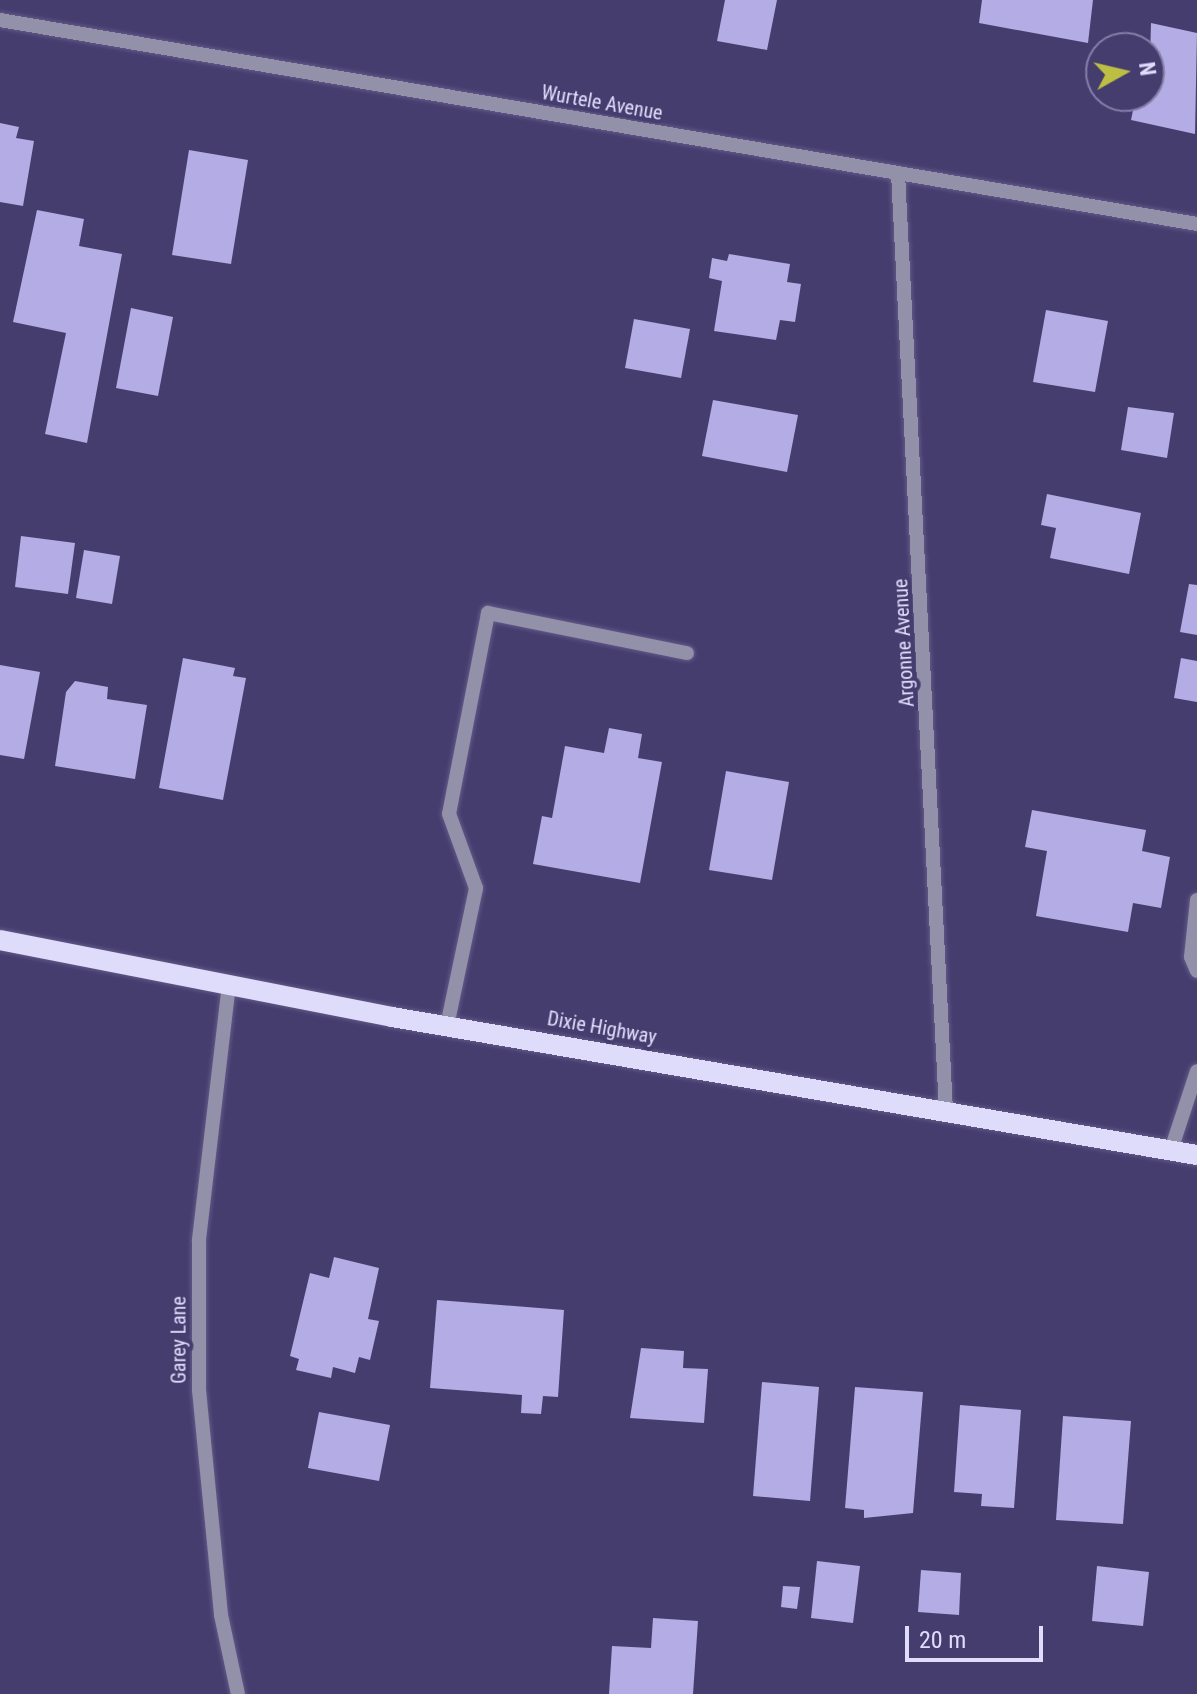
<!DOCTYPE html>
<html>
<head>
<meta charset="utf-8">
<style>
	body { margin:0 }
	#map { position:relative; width:1197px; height:1694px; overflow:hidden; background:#463d6f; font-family:"Roboto Condensed",sans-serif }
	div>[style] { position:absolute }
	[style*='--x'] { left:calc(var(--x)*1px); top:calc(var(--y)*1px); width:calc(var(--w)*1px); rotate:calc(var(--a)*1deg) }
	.building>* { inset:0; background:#b3ace5 }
	.roads { filter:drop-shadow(0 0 2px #625a88) drop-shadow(0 0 2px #625a88) }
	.minor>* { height:14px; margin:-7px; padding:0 7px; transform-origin:7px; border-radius:7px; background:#9390a9 }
	.major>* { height:20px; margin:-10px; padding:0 10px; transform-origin:10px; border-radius:10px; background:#dfdcfb }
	span { translate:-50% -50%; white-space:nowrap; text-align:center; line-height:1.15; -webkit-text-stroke:8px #463d6f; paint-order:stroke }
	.street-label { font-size:20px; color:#e0ddfc }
	.north { position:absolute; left:1085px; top:32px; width:80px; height:80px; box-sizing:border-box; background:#463d6f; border:2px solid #847da7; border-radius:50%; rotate:82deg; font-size:22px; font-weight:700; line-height:32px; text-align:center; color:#e0ddfc }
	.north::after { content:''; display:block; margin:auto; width:28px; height:36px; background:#bdbf43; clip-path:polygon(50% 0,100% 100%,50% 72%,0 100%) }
	.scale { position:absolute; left:905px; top:1626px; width:138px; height:36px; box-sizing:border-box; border:4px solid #e0ddfc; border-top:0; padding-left:10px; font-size:24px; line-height:28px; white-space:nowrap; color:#e0ddfc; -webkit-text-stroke:6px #463d6f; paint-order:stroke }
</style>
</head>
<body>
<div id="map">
	<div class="building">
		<i style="clip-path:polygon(725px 0,777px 0,767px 50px,717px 41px)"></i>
		<i style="clip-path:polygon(982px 0,1093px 0,1088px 43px,979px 23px)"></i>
		<i style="clip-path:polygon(1151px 23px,1197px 33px,1195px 134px,1131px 120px,1136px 96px,1149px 96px)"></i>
		<i style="clip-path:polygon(0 123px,19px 127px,16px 138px,34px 141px,23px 206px,0 202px)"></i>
		<i style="clip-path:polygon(189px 150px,248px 160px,231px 264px,172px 255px)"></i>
		<i style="clip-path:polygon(37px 210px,84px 219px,79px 246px,122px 254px,87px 443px,45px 434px,66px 333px,13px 322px)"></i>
		<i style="clip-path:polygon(729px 254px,790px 264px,787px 282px,801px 284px,795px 322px,780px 320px,776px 340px,714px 331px,722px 281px,709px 278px,712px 258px,727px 261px)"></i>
		<i style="clip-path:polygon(131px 308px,173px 317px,158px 396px,116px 388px)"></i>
		<i style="clip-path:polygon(1046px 310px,1108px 321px,1095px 392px,1033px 382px)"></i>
		<i style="clip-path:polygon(634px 319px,690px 329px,681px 378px,625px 368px)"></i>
		<i style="clip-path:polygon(713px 400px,798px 415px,787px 472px,702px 456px)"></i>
		<i style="clip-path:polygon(1128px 407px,1174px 413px,1167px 458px,1121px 450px)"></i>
		<i style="clip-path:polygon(1047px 494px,1141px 513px,1129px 574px,1050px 558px,1056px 528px,1041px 525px)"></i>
		<i style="clip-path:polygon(21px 536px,75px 543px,68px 594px,15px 587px)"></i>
		<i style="clip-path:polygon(84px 550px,120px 556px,112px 604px,76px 598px)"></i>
		<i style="clip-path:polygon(1189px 584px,1197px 585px,1197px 635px,1180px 632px)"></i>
		<i style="clip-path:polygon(183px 658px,235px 668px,233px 676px,246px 678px,223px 800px,159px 788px)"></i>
		<i style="clip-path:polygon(1181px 658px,1197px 661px,1197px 702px,1174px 698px)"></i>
		<i style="clip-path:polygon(0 665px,40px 672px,24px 759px,0 755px)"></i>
		<i style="clip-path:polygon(75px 681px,108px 687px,107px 699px,147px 705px,135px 779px,55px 766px,66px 692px)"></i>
		<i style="clip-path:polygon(609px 728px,642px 734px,638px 758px,662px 762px,640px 883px,533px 864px,542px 816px,552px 818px,565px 746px,604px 753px)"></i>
		<i style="clip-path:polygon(726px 771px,789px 782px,772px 880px,709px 870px)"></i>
		<i style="clip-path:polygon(1032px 810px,1146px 830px,1142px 851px,1170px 857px,1161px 908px,1133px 903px,1128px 932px,1036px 916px,1047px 851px,1025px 847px)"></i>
		<i style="clip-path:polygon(334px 1257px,379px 1268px,368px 1319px,379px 1321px,370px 1360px,359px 1357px,355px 1373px,333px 1367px,331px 1378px,296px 1370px,299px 1359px,290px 1356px,310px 1273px,329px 1278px)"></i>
		<i style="clip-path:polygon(437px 1300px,564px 1310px,558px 1397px,543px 1396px,541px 1414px,521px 1413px,522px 1395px,430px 1388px)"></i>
		<i style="clip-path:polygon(641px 1348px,684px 1351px,683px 1368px,708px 1369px,704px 1423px,630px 1418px)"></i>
		<i style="clip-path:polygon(762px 1382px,819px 1387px,810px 1501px,753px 1496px)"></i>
		<i style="clip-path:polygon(855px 1387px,923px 1392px,913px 1513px,864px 1518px,864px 1510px,845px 1508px)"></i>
		<i style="clip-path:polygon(960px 1405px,1021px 1410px,1014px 1508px,981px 1506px,982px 1494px,954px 1492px)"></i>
		<i style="clip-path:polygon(319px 1412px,390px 1425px,379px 1481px,308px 1468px)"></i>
		<i style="clip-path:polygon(1063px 1416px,1131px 1421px,1123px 1524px,1056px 1520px)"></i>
		<i style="clip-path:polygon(817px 1561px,860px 1566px,853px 1623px,811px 1618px)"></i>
		<i style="clip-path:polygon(1097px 1566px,1149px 1572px,1143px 1626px,1092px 1621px)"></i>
		<i style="clip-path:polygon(921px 1570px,961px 1573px,959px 1615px,918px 1612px)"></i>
		<i style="clip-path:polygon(783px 1586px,800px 1587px,797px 1609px,781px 1607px)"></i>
		<i style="clip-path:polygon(653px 1618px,698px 1621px,693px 1694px,609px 1694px,612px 1646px,651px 1648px)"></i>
	</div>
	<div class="roads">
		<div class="minor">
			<i style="--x:0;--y:20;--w:1214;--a:9.67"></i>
			<i style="--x:898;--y:173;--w:939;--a:87.07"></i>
			<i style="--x:1197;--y:900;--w:57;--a:96"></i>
			<i style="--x:1191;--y:957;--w:15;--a:67"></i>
			<i style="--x:229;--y:984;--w:259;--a:96.7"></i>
			<i style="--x:199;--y:1241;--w:149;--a:90"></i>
			<i style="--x:199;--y:1390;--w:226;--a:84.4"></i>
			<i style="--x:221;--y:1615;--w:81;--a:77.9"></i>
			<i style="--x:447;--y:1026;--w:141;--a:-78.1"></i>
			<i style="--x:476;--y:888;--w:79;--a:-110"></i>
			<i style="--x:449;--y:814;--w:205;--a:-79"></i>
			<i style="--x:488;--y:613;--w:203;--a:11.4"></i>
			<i style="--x:1171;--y:1150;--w:83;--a:-71.8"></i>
		</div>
		<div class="major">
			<i style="--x:0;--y:940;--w:399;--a:11.1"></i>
			<i style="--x:392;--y:1017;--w:817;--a:9.73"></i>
		</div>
	</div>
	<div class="street-label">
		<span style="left:602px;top:103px;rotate:10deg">Wurtele Avenue</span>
		<span style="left:904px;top:643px;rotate:-93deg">Argonne Avenue</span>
		<span style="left:602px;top:1028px;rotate:10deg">Dixie Highway</span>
		<span style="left:179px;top:1340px;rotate:-90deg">Garey Lane</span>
	</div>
	<div class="north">N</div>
	<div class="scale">20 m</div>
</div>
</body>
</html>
